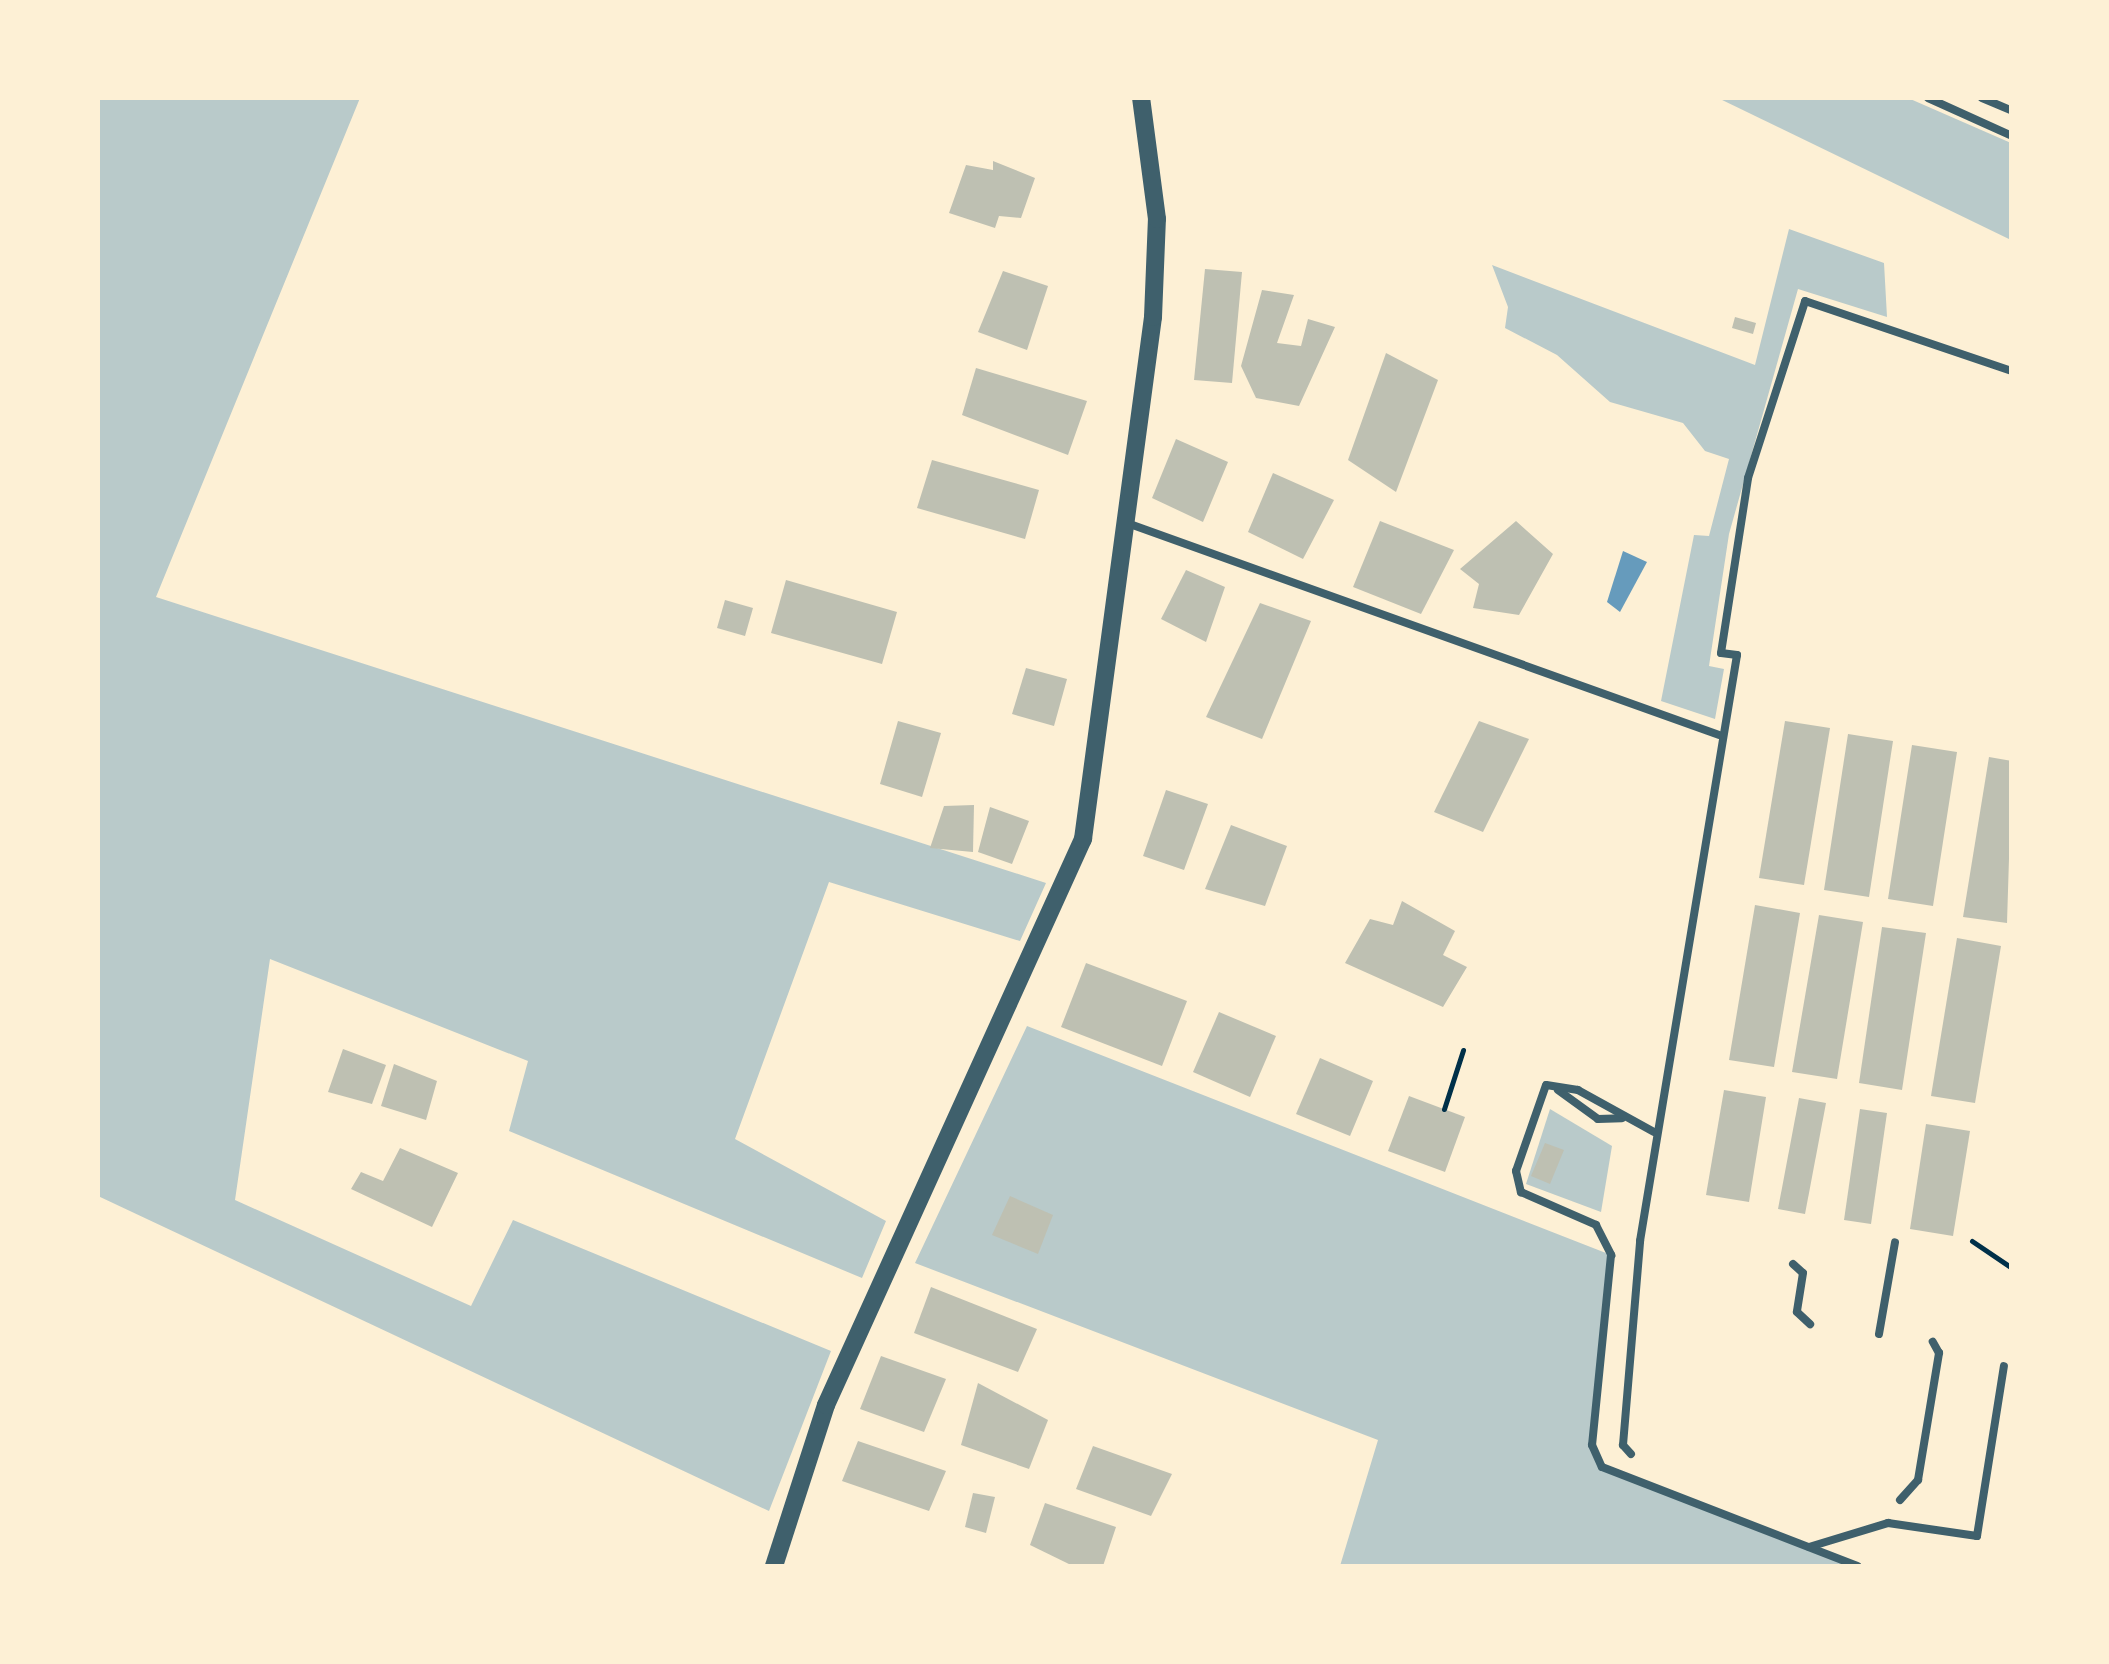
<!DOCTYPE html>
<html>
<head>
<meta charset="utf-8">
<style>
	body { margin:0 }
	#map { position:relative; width:2109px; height:1664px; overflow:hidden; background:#fdf0d5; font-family:Figtree,sans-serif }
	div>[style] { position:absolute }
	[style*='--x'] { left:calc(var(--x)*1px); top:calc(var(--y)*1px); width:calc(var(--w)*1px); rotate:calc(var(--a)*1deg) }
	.green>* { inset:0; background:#b9caca }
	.water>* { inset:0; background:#669bbc }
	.building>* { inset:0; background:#bec0b2 }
	.path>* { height:5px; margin:-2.5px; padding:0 2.5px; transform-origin:2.5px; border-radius:2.5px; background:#003049 }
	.service>* { height:8px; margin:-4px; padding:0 4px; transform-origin:4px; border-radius:4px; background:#3f606c }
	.tertiary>* { height:18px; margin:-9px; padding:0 9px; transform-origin:9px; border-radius:9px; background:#3f606c }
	span { translate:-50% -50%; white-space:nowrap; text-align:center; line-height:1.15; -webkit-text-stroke:8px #fdf0d5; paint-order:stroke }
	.frame { position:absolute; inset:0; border:100px solid #fdf0d5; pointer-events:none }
</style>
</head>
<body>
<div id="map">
	<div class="green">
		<i style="clip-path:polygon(98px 98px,360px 98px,156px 597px,1046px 883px,1020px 941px,829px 882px,735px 1139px,886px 1221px,862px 1278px,509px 1131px,528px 1061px,270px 959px,235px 1200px,471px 1306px,513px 1220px,831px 1351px,769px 1511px,98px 1196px)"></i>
		<i style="clip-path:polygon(1718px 98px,1908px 98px,2011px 143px,2011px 240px)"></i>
		<i style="clip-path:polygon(1789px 229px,1884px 263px,1887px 317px,1798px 289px,1729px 534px,1709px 666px,1724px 669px,1715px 719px,1661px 701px,1694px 535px,1709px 536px,1729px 459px,1705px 451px,1683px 423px,1610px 402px,1557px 355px,1505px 328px,1508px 307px,1492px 265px,1755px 365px)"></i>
		<i style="clip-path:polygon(1027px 1026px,1611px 1255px,1592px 1445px,1602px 1467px,1857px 1566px,1340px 1566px,1378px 1440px,915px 1263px)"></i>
		<i style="clip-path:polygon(1550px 1109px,1612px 1146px,1601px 1212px,1526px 1184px)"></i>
	</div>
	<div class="water">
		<i style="clip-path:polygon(1623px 551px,1647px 562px,1620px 612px,1607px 602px)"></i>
	</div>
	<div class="building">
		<i style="clip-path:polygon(993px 161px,1035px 178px,1021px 218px,999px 216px,995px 228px,949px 213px,966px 165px,993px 170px)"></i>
		<i style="clip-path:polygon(1205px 269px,1242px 272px,1232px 383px,1194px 380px)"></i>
		<i style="clip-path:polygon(1003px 271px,1048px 286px,1027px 350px,978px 332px)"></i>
		<i style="clip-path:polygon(1262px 290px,1294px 295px,1277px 343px,1301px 346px,1308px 319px,1335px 327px,1299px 406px,1256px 398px,1241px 366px)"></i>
		<i style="clip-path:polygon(1735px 317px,1756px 323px,1753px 334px,1732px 328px)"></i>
		<i style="clip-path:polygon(1386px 353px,1438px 380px,1396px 492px,1348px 460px)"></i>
		<i style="clip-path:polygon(976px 368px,1087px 401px,1068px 455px,962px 415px)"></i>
		<i style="clip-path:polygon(1176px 439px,1228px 462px,1203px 522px,1152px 498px)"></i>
		<i style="clip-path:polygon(932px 460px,1039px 490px,1025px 539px,917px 508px)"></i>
		<i style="clip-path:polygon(1273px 473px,1334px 500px,1303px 559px,1248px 532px)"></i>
		<i style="clip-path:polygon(1380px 521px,1454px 550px,1421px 614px,1353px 587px)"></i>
		<i style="clip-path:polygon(1516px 521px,1553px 554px,1519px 615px,1473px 608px,1479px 584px,1460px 569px)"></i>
		<i style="clip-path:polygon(1186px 570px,1225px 587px,1206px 642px,1161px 619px)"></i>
		<i style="clip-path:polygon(786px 580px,897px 612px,882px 664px,771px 633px)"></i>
		<i style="clip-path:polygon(725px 600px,753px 608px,745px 636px,717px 628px)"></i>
		<i style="clip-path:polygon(1260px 603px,1311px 621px,1262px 739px,1206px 717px)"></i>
		<i style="clip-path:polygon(1026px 668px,1067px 679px,1054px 726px,1012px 714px)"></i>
		<i style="clip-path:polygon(898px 721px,941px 733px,922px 797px,880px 784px)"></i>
		<i style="clip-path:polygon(1479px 721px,1529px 739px,1483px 832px,1434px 812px)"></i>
		<i style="clip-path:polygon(1785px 721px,1830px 728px,1804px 885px,1759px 878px)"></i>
		<i style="clip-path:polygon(1848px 734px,1893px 741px,1869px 897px,1824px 890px)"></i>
		<i style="clip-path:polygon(1912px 745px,1957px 752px,1933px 906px,1888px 899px)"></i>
		<i style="clip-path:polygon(1989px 757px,2012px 761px,2007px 923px,1963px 917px)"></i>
		<i style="clip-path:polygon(1166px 790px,1208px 804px,1184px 870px,1143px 856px)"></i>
		<i style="clip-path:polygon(974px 805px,973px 852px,930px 848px,944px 806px)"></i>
		<i style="clip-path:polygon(990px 807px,1029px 821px,1012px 864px,978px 852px)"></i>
		<i style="clip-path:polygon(1231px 825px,1287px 846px,1265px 906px,1205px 889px)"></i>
		<i style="clip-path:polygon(1402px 901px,1455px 931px,1443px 955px,1467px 967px,1443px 1007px,1345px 963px,1370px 919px,1393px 925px)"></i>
		<i style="clip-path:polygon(1755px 905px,1800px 913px,1774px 1067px,1729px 1060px)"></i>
		<i style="clip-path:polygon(1819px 915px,1863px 922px,1837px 1079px,1792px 1072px)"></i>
		<i style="clip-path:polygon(1882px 927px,1926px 933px,1902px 1090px,1859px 1083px)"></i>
		<i style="clip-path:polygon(1957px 938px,2001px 946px,1975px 1103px,1931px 1096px)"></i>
		<i style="clip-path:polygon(1086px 963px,1187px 1001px,1162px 1066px,1061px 1027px)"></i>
		<i style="clip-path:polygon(1219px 1012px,1276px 1036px,1250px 1097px,1193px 1072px)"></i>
		<i style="clip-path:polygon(343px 1049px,386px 1065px,372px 1104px,328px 1092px)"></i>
		<i style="clip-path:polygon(1320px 1058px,1373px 1081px,1350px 1136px,1296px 1114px)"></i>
		<i style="clip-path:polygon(394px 1064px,437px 1081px,426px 1120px,381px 1106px)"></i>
		<i style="clip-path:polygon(1724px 1090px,1766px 1097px,1749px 1202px,1706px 1195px)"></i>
		<i style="clip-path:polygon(1409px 1096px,1465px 1117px,1445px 1172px,1388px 1151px)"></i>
		<i style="clip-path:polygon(1799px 1098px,1826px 1103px,1805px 1214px,1778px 1209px)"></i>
		<i style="clip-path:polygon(1860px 1109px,1887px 1113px,1871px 1224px,1844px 1220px)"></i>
		<i style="clip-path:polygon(1926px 1124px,1970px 1131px,1953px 1236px,1910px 1229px)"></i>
		<i style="clip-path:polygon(1545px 1143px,1564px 1150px,1550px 1184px,1531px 1176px)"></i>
		<i style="clip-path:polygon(400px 1148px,458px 1173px,432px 1227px,351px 1189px,361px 1172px,383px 1181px)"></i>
		<i style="clip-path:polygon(1010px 1196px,1053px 1215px,1038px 1254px,992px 1235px)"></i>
		<i style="clip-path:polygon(931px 1287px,1037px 1329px,1018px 1372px,914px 1333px)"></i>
		<i style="clip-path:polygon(881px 1356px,946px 1379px,924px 1432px,860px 1409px)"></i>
		<i style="clip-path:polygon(978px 1383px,1048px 1420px,1029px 1469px,961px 1445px)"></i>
		<i style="clip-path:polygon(858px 1441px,946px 1471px,929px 1511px,842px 1481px)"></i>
		<i style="clip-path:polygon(1093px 1446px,1172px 1474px,1151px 1516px,1076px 1489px)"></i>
		<i style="clip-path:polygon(973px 1493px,995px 1497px,986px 1533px,965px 1527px)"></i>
		<i style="clip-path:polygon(1045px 1503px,1116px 1527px,1103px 1566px,1073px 1566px,1030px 1545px)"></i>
	</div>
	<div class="path">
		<i style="--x:1444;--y:1109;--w:62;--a:-72.1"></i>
		<i style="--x:1972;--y:1241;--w:48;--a:34"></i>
	</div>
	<div class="service">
		<i style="--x:1928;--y:98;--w:92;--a:24.3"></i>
		<i style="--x:1982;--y:98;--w:33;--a:23"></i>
		<i style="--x:1127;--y:523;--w:629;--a:19.7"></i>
		<i style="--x:1558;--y:1090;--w:49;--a:35.9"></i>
		<i style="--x:1598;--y:1119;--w:24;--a:-2"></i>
		<i style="--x:1654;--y:1132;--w:87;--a:-151.1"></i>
		<i style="--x:1578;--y:1090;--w:32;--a:-171"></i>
		<i style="--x:1546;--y:1085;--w:91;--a:109.2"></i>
		<i style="--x:1516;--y:1171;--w:22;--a:77"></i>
		<i style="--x:1521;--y:1192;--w:82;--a:23.7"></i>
		<i style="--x:1596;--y:1225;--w:34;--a:63"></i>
		<i style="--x:1611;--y:1255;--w:191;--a:95.7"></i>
		<i style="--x:1592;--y:1445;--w:24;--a:66"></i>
		<i style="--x:1602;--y:1467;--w:274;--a:21.2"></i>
		<i style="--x:1793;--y:1264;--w:13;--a:42"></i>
		<i style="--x:1803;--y:1273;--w:39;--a:99"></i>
		<i style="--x:1797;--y:1312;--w:18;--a:43"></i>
		<i style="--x:1879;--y:1334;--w:93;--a:-80.1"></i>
		<i style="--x:1631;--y:1454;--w:12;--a:-132"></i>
		<i style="--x:1623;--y:1445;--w:205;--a:-85.2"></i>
		<i style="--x:1640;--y:1241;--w:594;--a:-80.6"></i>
		<i style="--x:1737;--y:655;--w:16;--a:-173"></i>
		<i style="--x:1721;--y:653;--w:177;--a:-81.2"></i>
		<i style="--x:1748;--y:478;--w:186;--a:-72.1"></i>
		<i style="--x:1805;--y:301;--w:219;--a:18.7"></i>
		<i style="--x:1900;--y:1500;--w:27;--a:-48"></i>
		<i style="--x:1918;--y:1480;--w:129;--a:-80.6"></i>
		<i style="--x:1939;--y:1353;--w:13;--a:-119"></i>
		<i style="--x:1809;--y:1547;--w:83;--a:-16.9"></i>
		<i style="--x:1888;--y:1523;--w:90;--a:8.3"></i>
		<i style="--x:1977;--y:1536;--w:172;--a:-81"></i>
	</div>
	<div class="tertiary">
		<i style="--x:774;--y:1566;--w:169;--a:-72.1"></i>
		<i style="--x:826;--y:1405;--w:622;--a:-65.58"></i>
		<i style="--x:1083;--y:839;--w:527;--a:-82.36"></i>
		<i style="--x:1153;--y:317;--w:98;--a:-87.7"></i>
		<i style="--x:1157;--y:219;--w:122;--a:-97.5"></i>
	</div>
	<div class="frame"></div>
</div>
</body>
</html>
